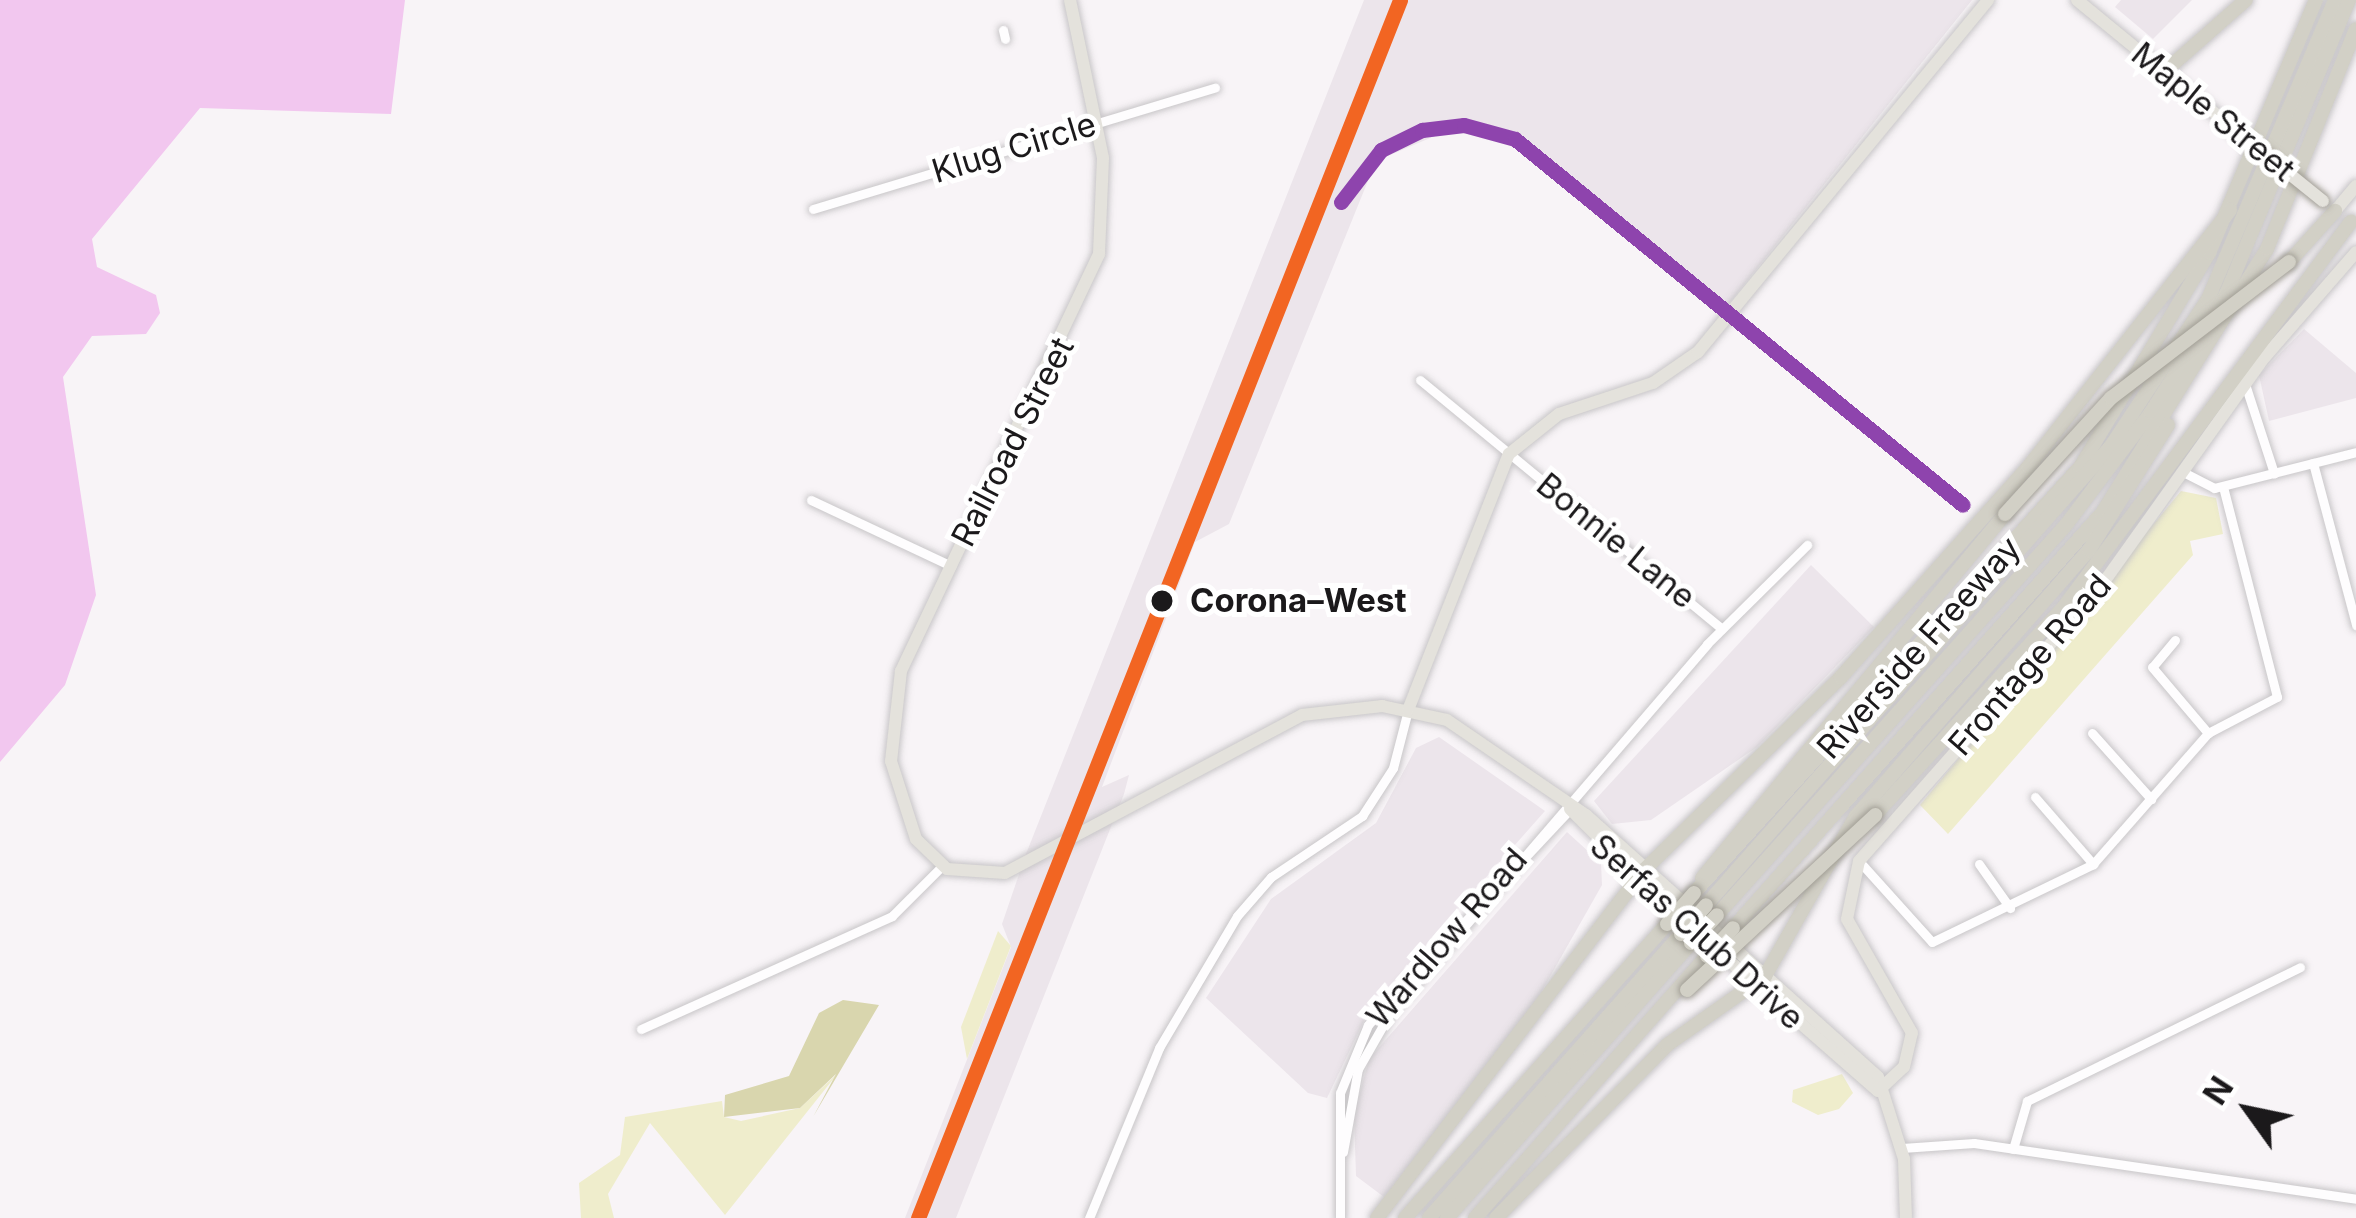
<!DOCTYPE html>
<html>
<head>
<meta charset="utf-8">
<style>
	body { margin:0 }
	#map { position:relative; width:2356px; height:1218px; overflow:hidden; background:#f8f4f7; font-family:Inter,sans-serif }
	div>[style] { position:absolute }
	[style*='--x'] { left:calc(var(--x)*1px); top:calc(var(--y)*1px); width:calc(var(--w)*1px); rotate:calc(var(--a)*1deg) }
	.built>* { inset:0; background:#ece5eb }
	.green>* { inset:0; background:#efedcc }
	.forest>* { inset:0; background:#d9d6ae }
	.water>* { inset:0; background:#f2c7ef }
	.roads { filter:drop-shadow(0 0 3px #c8c6c8) drop-shadow(0 0 3px #c8c6c8) }
	.minor>* { height:9px; margin:-4.5px; padding:0 4.5px; transform-origin:4.5px; border-radius:4.5px; background:#fefdfe }
	.major>* { height:12px; margin:-6px; padding:0 6px; transform-origin:6px; border-radius:6px; background:#e4e2dc }
	.highway>* { height:14px; margin:-7px; padding:0 7px; transform-origin:7px; border-radius:7px; background:#d2d0c6 }
	.rail>* { height:8px; margin-top:-4px; transform-origin:0; background:repeating-linear-gradient(90deg,#fff 0 9px,#bab8ba 0 18px); box-sizing:border-box; border-block:3px solid #bab8ba }
	.bridges { filter:drop-shadow(0 0 3px #a19e95) drop-shadow(0 0 3px #a19e95) }
	.major-bridge>* { height:12px; margin:-6px; padding:0 6px; transform-origin:6px; border-radius:6px; background:#e4e2dc }
	.highway-bridge>* { height:14px; margin:-7px; padding:0 7px; transform-origin:7px; border-radius:7px; background:#d2d0c6 }
	.rail-1>* { height:15px; margin:-7.5px; padding:0 7.5px; transform-origin:7.5px; border-radius:7.5px; background:#f26522 }
	.rail-2>* { height:15px; margin:-7.5px; padding:0 7.5px; transform-origin:7.5px; border-radius:7.5px; background:#8e44ad }
	.dots>* { width:33px; height:33px; translate:-50% -50%; box-sizing:border-box; border:6px solid #fff; border-radius:50% }
	span { translate:-50% -50%; white-space:nowrap; text-align:center; line-height:1.15; -webkit-text-stroke:10px #fff; paint-order:stroke }
	.street-label { font-size:33px; color:#1b191b }
	.stop-label { font-size:33px; color:#1b191b; font-weight:700 }
	.left { translate:0 -50%; text-align:left }
	.north { position:absolute; left:2188px; top:1050px; width:120px; height:120px; -webkit-text-stroke:9px #fff; paint-order:stroke; rotate:303deg; font-size:33px; font-weight:700; line-height:48px; text-align:center; color:#1b191b }
	.north::after { content:''; display:block; margin:auto; width:42px; height:54px; background:#1b191b; clip-path:polygon(50% 0,100% 100%,50% 72%,0 100%) }
</style>
</head>
<body>
<div id="map">
	<div class="built">
		<i style="clip-path:polygon(1364px 0,1972px 0,1722px 312px,1508px 143px,1449px 130px,1376px 161px,1229px 524px,1195px 542px,1102px 787px,1129px 775px,1124px 794px,956px 1218px,905px 1218px,1011px 947px,1002px 924px,1026px 854px)"></i>
		<i style="clip-path:polygon(2121px 0,2192px 0,2153px 39px,2115px 7px)"></i>
		<i style="clip-path:polygon(2304px 329px,2356px 373px,2356px 398px,2269px 421px,2259px 375px)"></i>
		<i style="clip-path:polygon(1811px 565px,1874px 627px,1757px 747px,1651px 820px,1612px 824px,1594px 801px)"></i>
		<i style="clip-path:polygon(1439px 737px,1545px 811px,1370px 1008px,1327px 1098px,1308px 1093px,1206px 998px,1271px 899px,1376px 823px,1416px 748px)"></i>
		<i style="clip-path:polygon(1567px 832px,1601px 863px,1602px 885px,1531px 1010px,1384px 1197px,1356px 1176px,1354px 1115px,1369px 1059px)"></i>
	</div>
	<div class="green">
		<i style="clip-path:polygon(2181px 491px,2216px 498px,2223px 534px,2190px 541px,2193px 555px,1948px 834px,1920px 805px)"></i>
		<i style="clip-path:polygon(998px 931px,1011px 946px,967px 1059px,961px 1027px)"></i>
		<i style="clip-path:polygon(838px 1073px,725px 1215px,650px 1123px,608px 1194px,614px 1218px,581px 1218px,579px 1183px,620px 1155px,625px 1117px,722px 1101px,724px 1117px,741px 1121px,800px 1108px)"></i>
		<i style="clip-path:polygon(1842px 1074px,1853px 1093px,1839px 1109px,1818px 1115px,1792px 1102px,1793px 1090px)"></i>
	</div>
	<div class="forest">
		<i style="clip-path:polygon(843px 1000px,879px 1005px,813px 1117px,836px 1074px,800px 1108px,724px 1117px,725px 1095px,789px 1076px,819px 1013px)"></i>
	</div>
	<div class="water">
		<i style="clip-path:polygon(0 0,405px 0,391px 114px,200px 108px,92px 239px,97px 267px,156px 295px,160px 313px,146px 334px,92px 336px,63px 377px,96px 595px,65px 685px,0 762px)"></i>
	</div>
	<div class="roads">
		<div class="minor">
			<i style="--x:1003;--y:30;--w:9;--a:77"></i>
			<i style="--x:813;--y:209;--w:420;--a:-16.8"></i>
			<i style="--x:1420;--y:380;--w:391;--a:39.5"></i>
			<i style="--x:2245;--y:384;--w:94;--a:72"></i>
			<i style="--x:2313;--y:463;--w:168;--a:75.1"></i>
			<i style="--x:2185;--y:473;--w:33;--a:27"></i>
			<i style="--x:2214;--y:488;--w:146;--a:-14.2"></i>
			<i style="--x:811;--y:500;--w:155;--a:25.2"></i>
			<i style="--x:2175;--y:640;--w:35;--a:130"></i>
			<i style="--x:2152;--y:667;--w:87;--a:49.7"></i>
			<i style="--x:2092;--y:733;--w:89;--a:48.2"></i>
			<i style="--x:2035;--y:797;--w:89;--a:49.1"></i>
			<i style="--x:1859;--y:861;--w:109;--a:48"></i>
			<i style="--x:1932;--y:942;--w:179;--a:-25.8"></i>
			<i style="--x:2093;--y:864;--w:174;--a:-48.7"></i>
			<i style="--x:2208;--y:733;--w:78;--a:-27.6"></i>
			<i style="--x:2277;--y:697;--w:217;--a:-104.4"></i>
			<i style="--x:1979;--y:864;--w:54;--a:54.8"></i>
			<i style="--x:641;--y:1029;--w:275;--a:-24.2"></i>
			<i style="--x:892;--y:916;--w:71;--a:-45"></i>
			<i style="--x:1902;--y:1148;--w:72;--a:-4"></i>
			<i style="--x:1974;--y:1143;--w:386;--a:8.3"></i>
			<i style="--x:2013;--y:1149;--w:50;--a:-73.7"></i>
			<i style="--x:2027;--y:1101;--w:304;--a:-26.1"></i>
			<i style="--x:1343;--y:1152;--w:84;--a:-79.8"></i>
			<i style="--x:1358;--y:1069;--w:64;--a:-60.3"></i>
			<i style="--x:1390;--y:1013;--w:486;--a:-49.3"></i>
			<i style="--x:1707;--y:644;--w:141;--a:-44.7"></i>
			<i style="--x:1089;--y:1218;--w:184;--a:-67.6"></i>
			<i style="--x:1159;--y:1048;--w:153;--a:-59.4"></i>
			<i style="--x:1237;--y:916;--w:52;--a:-48.9"></i>
			<i style="--x:1271;--y:877;--w:110;--a:-33.8"></i>
			<i style="--x:1362;--y:816;--w:57;--a:-57.1"></i>
			<i style="--x:1393;--y:768;--w:60;--a:-75.5"></i>
			<i style="--x:1340;--y:1218;--w:125;--a:-90"></i>
			<i style="--x:1340;--y:1093;--w:74;--a:-67.6"></i>
			<i style="--x:1368;--y:1025;--w:296;--a:-46.9"></i>
		</div>
		<div class="major">
			<i style="--x:1070;--y:0;--w:161;--a:78.2"></i>
			<i style="--x:1103;--y:158;--w:96;--a:92.4"></i>
			<i style="--x:1099;--y:254;--w:462;--a:115.4"></i>
			<i style="--x:901;--y:671;--w:91;--a:96.3"></i>
			<i style="--x:891;--y:761;--w:82;--a:72.2"></i>
			<i style="--x:916;--y:839;--w:43;--a:44.1"></i>
			<i style="--x:947;--y:869;--w:58;--a:3.9"></i>
			<i style="--x:1005;--y:873;--w:336;--a:-28"></i>
			<i style="--x:1302;--y:715;--w:81;--a:-6.4"></i>
			<i style="--x:1382;--y:706;--w:66;--a:12.2"></i>
			<i style="--x:1447;--y:720;--w:168;--a:34.4"></i>
			<i style="--x:1586;--y:815;--w:392;--a:41.9"></i>
			<i style="--x:1878;--y:1077;--w:86;--a:72.4"></i>
			<i style="--x:1904;--y:1159;--w:59;--a:88.1"></i>
			<i style="--x:2077;--y:0;--w:205;--a:39.4"></i>
			<i style="--x:2335;--y:211;--w:33;--a:-50"></i>
			<i style="--x:1408;--y:710;--w:275;--a:-68.5"></i>
			<i style="--x:1509;--y:454;--w:64;--a:-38.7"></i>
			<i style="--x:1559;--y:414;--w:99;--a:-18.3"></i>
			<i style="--x:1653;--y:383;--w:55;--a:-34.6"></i>
			<i style="--x:1698;--y:352;--w:456;--a:-50.5"></i>
			<i style="--x:1570;--y:809;--w:153;--a:44.7"></i>
			<i style="--x:1694;--y:930;--w:244;--a:41.2"></i>
			<i style="--x:1878;--y:1091;--w:35;--a:-43"></i>
			<i style="--x:1904;--y:1067;--w:35;--a:-77"></i>
			<i style="--x:1912;--y:1033;--w:131;--a:-119.7"></i>
			<i style="--x:1847;--y:919;--w:59;--a:-78.3"></i>
			<i style="--x:1859;--y:861;--w:363;--a:-48.6"></i>
			<i style="--x:2099;--y:589;--w:284;--a:-54.5"></i>
			<i style="--x:2264;--y:358;--w:140;--a:-49"></i>
		</div>
		<div class="highway">
			<i style="--x:2164;--y:72;--w:109;--a:-41.3"></i>
			<i style="--x:2289;--y:262;--w:69;--a:-48"></i>
			<i style="--x:1875;--y:815;--w:285;--a:-47.8"></i>
			<i style="--x:2066;--y:604;--w:477;--a:-53.3"></i>
			<i style="--x:1702;--y:878;--w:474;--a:-50.2"></i>
			<i style="--x:1694;--y:893;--w:575;--a:-47.82"></i>
			<i style="--x:2080;--y:467;--w:250;--a:-58.9"></i>
			<i style="--x:2209;--y:253;--w:275;--a:-67.1"></i>
			<i style="--x:1706;--y:905;--w:612;--a:-48.58"></i>
			<i style="--x:2111;--y:446;--w:176;--a:-56.6"></i>
			<i style="--x:2208;--y:299;--w:325;--a:-67"></i>
			<i style="--x:1717;--y:915;--w:523;--a:-48.18"></i>
			<i style="--x:2066;--y:525;--w:141;--a:-53"></i>
			<i style="--x:2151;--y:412;--w:140;--a:-57.6"></i>
			<i style="--x:2226;--y:294;--w:319;--a:-67.3"></i>
			<i style="--x:1733;--y:928;--w:555;--a:-48.36"></i>
			<i style="--x:2102;--y:513;--w:311;--a:-58"></i>
			<i style="--x:2267;--y:249;--w:237;--a:-68"></i>
			<i style="--x:1377;--y:1218;--w:439;--a:-52.5"></i>
			<i style="--x:1644;--y:870;--w:276;--a:-44.4"></i>
			<i style="--x:1841;--y:677;--w:281;--a:-48.3"></i>
			<i style="--x:2028;--y:467;--w:327;--a:-51.8"></i>
			<i style="--x:1405;--y:1218;--w:394;--a:-48.3"></i>
			<i style="--x:1429;--y:1218;--w:380;--a:-48.4"></i>
			<i style="--x:1447;--y:1218;--w:368;--a:-48.4"></i>
			<i style="--x:1475;--y:1218;--w:350;--a:-48.5"></i>
			<i style="--x:1496;--y:1218;--w:243;--a:-45.3"></i>
			<i style="--x:1667;--y:1045;--w:120;--a:-35.1"></i>
			<i style="--x:1765;--y:976;--w:184;--a:-60.4"></i>
			<i style="--x:1856;--y:816;--w:354;--a:-48.8"></i>
			<i style="--x:2089;--y:550;--w:148;--a:-57.7"></i>
		</div>
	</div>
	<div class="rail">
		<i style="--x:1341;--y:202;--w:66;--a:-52.4"></i>
		<i style="--x:1381;--y:150;--w:46;--a:-26"></i>
		<i style="--x:1422;--y:130;--w:42;--a:-6.8"></i>
		<i style="--x:1464;--y:125;--w:53;--a:15.4"></i>
		<i style="--x:1515;--y:139;--w:578;--a:39.25"></i>
	</div>
	<div class="bridges">
		<div class="major-bridge">
			<i style="--x:2235;--y:130;--w:113;--a:38.9"></i>
		</div>
		<div class="highway-bridge">
			<i style="--x:2005;--y:514;--w:157;--a:-47.6"></i>
			<i style="--x:2111;--y:398;--w:224;--a:-37.4"></i>
			<i style="--x:1667;--y:924;--w:41;--a:-48.9"></i>
			<i style="--x:1681;--y:934;--w:38;--a:-49"></i>
			<i style="--x:1691;--y:943;--w:38;--a:-47"></i>
			<i style="--x:1707;--y:956;--w:38;--a:-47"></i>
			<i style="--x:1687;--y:990;--w:257;--a:-42.9"></i>
		</div>
	</div>
	<div class="rail-1">
		<i style="--x:918;--y:1218;--w:1310;--a:-68.41"></i>
	</div>
	<div class="rail-2">
		<i style="--x:1341;--y:202;--w:66;--a:-52.4"></i>
		<i style="--x:1381;--y:150;--w:46;--a:-26"></i>
		<i style="--x:1422;--y:130;--w:42;--a:-6.8"></i>
		<i style="--x:1464;--y:125;--w:53;--a:15.4"></i>
		<i style="--x:1515;--y:139;--w:578;--a:39.25"></i>
	</div>
	<div class="dots">
		<i style="left:1162px;top:601px;background:#1b191b"></i>
	</div>
	<div class="street-label">
		<span style="left:2213px;top:112px;rotate:39deg">Maple Street</span>
		<span style="left:1014px;top:148px;rotate:-17deg">Klug Circle</span>
		<span style="left:1013px;top:442px;rotate:-63deg">Railroad Street</span>
		<span style="left:1616px;top:541px;rotate:39deg">Bonnie Lane</span>
		<span style="left:1919px;top:648px;rotate:-48deg">Riverside Freeway</span>
		<span style="left:2030px;top:665px;rotate:-49deg">Frontage Road</span>
		<span style="left:1697px;top:932px;rotate:42deg">Serfas Club Drive</span>
		<span style="left:1447px;top:938px;rotate:-49deg">Wardlow Road</span>
	</div>
	<div class="stop-label">
		<span class="left" style="left:1190px;top:601px">Corona–West</span>
	</div>
	<div class="north">N</div>
</div>
</body>
</html>
